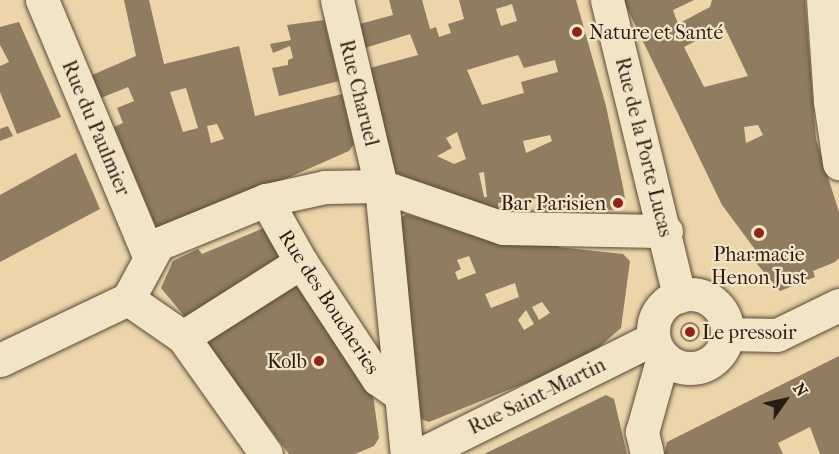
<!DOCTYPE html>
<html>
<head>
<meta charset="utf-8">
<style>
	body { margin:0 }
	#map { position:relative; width:839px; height:454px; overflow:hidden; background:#ebd5a9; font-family:"IM FELL French Canon",serif }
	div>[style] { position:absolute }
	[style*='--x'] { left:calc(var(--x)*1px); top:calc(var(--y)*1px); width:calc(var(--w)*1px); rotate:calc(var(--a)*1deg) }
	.building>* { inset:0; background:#8f7c61 }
	.round { border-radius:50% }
	.roads { filter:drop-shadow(0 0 2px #5b4a38) drop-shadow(0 0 2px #5b4a38) }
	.street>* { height:33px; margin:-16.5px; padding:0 16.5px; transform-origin:16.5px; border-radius:16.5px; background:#f2e4c7 }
	.secondary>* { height:33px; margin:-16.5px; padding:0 16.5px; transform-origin:16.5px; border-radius:16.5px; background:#f2e4c7 }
	.secondary>.ring { margin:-16.5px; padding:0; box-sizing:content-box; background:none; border:33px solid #f2e4c7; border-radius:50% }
	.dots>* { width:16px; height:16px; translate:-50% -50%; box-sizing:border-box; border:3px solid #f2e4c7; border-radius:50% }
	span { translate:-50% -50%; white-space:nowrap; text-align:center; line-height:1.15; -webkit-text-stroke:4.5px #f2e4c7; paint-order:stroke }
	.poi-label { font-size:20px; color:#2b1c13 }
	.left { translate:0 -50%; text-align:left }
	.right { translate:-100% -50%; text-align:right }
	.street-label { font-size:20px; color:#2b1c13 }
	.north { position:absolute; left:755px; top:370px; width:60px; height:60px; -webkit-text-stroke:4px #f2e4c7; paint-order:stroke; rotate:56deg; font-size:16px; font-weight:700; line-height:24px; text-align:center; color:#2b1c13 }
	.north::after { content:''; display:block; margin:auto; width:21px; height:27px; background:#2b1c13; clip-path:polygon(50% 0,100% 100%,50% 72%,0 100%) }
</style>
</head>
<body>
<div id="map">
	<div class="building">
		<i style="clip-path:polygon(evenodd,124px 0,149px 0,164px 64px,239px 46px,255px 116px,342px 94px,354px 144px,349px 151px,162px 233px,157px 230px,114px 127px,123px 123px,117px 108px,134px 101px,128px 87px,101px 98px,92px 75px,136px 56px,124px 0,186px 88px,198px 128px,183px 132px,170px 92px,186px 88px,124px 0,217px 124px,224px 139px,211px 143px,207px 126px,217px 124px)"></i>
		<i style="clip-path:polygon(evenodd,389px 0,422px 0,430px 29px,436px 27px,439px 37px,451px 33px,448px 24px,464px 19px,459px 0,576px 0,606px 106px,623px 187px,625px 199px,619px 210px,540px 208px,539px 198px,498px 203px,498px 216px,395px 175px,370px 68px,418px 55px,410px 34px,365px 48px,360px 24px,393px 15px,389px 0,512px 4px,517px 21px,501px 26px,496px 9px,512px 4px,389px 0,518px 55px,524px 68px,555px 60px,558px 72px,521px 82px,524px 93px,482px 105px,467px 70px,518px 55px,389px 0,457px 132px,466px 159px,454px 164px,437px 156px,452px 148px,446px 138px,457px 132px,389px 0,550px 135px,552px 141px,526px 153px,523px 141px,550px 135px,389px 0,484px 172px,487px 197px,484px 197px,479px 173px,484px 172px)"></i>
		<i style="clip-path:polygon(evenodd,623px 0,694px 0,673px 10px,678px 24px,710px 7px,712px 0,805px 0,816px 139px,839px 212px,839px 258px,835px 262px,813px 271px,815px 277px,780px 291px,751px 257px,757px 252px,722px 205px,623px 0,724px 26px,748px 76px,704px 87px,684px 47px,724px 26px,623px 0,758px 125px,763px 135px,746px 143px,744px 127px,758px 125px)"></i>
		<i style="clip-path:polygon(324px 20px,339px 81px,279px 96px,272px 68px,288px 65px,288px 60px,293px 58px,290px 46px,273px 53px,270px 44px,291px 40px,287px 25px)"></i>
		<i style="clip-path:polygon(19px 22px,61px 117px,17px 134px,0 92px,0 66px,9px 62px,0 45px,0 27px)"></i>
		<i style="clip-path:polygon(8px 126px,13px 136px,0 141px,0 129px)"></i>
		<i style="clip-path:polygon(76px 153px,100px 209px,0 262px,0 195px)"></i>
		<i style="clip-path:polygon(evenodd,406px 214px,462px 230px,557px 239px,558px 247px,623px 254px,630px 261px,621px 328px,597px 349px,568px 366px,429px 422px,421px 419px,397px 221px,406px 214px,469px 256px,476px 273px,458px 280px,455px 272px,461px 269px,457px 260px,469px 256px,406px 214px,515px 283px,519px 297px,491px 308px,485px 294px,515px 283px,406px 214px,542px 302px,550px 313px,539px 320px,532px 307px,542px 302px,406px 214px,526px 310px,534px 324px,524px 330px,518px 320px,526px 310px)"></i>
		<i style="clip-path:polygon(266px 227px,288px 252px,190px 323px,161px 288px,173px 261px,198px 249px,202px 254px)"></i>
		<i style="clip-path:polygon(294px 276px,373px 395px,379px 438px,374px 446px,355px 454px,289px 454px,200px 336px)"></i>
		<i class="round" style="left:680px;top:322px;width:20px;height:20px"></i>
		<i style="clip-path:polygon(839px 356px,839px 454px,820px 454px,810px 427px,778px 443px,783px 454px,664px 454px,667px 442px)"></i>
		<i style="clip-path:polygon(606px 395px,614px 399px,627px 454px,484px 454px)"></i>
	</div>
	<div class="roads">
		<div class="street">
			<i style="--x:42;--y:0;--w:277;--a:67.3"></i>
			<i style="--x:337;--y:0;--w:191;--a:76.7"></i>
			<i style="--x:381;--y:186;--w:269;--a:84.5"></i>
			<i style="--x:823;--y:0;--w:101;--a:86"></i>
			<i style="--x:830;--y:101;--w:63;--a:81.7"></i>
			<i style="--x:266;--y:200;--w:71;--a:60.6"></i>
			<i style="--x:301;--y:262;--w:140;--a:56.7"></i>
			<i style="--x:378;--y:379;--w:28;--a:35"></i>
			<i style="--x:128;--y:299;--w:63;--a:-61.4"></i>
			<i style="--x:158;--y:244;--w:117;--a:-22.2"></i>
			<i style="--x:266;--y:200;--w:60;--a:-12.4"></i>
			<i style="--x:325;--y:187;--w:56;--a:-1"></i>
			<i style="--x:381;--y:186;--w:129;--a:19"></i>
			<i style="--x:503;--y:228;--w:163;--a:1.1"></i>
			<i style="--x:128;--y:299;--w:67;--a:34.6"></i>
			<i style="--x:183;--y:337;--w:143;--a:54.6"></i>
			<i style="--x:183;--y:337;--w:140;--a:-32.4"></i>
			<i style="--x:0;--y:360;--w:142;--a:-25.5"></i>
			<i style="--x:421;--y:454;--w:259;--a:-26.4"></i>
		</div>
		<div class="secondary">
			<i style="--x:607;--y:0;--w:305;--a:76.3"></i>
			<i class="ring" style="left:653px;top:294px;width:41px;height:41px"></i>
			<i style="--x:727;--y:334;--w:50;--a:1.1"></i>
			<i style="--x:777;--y:335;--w:69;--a:-25.8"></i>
			<i style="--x:647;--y:454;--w:23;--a:-103"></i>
			<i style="--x:642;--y:432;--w:78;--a:-74.4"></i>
		</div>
	</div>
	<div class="dots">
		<i style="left:577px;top:32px;background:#8f2418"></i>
		<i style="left:618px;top:203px;background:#8f2418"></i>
		<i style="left:759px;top:233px;background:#8f2418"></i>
		<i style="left:690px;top:332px;background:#8f2418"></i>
		<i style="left:319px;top:361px;background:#8f2418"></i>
	</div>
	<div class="poi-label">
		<span class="left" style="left:589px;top:32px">Nature et Santé</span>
		<span class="right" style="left:606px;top:203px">Bar Parisien</span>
		<span style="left:759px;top:266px">Pharmacie<br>Henon Just</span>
		<span class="left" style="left:702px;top:332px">Le pressoir</span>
		<span class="right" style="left:307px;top:361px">Kolb</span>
	</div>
	<div class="street-label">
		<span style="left:359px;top:93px;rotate:76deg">Rue Charuel</span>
		<span style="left:96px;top:128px;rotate:67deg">Rue du Paulmier</span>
		<span style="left:644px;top:147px;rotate:76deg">Rue de la Porte Lucas</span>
		<span style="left:329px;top:302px;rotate:57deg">Rue des Boucheries</span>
		<span style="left:537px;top:396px;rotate:-26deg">Rue Saint-Martin</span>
	</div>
	<div class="north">N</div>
</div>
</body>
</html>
